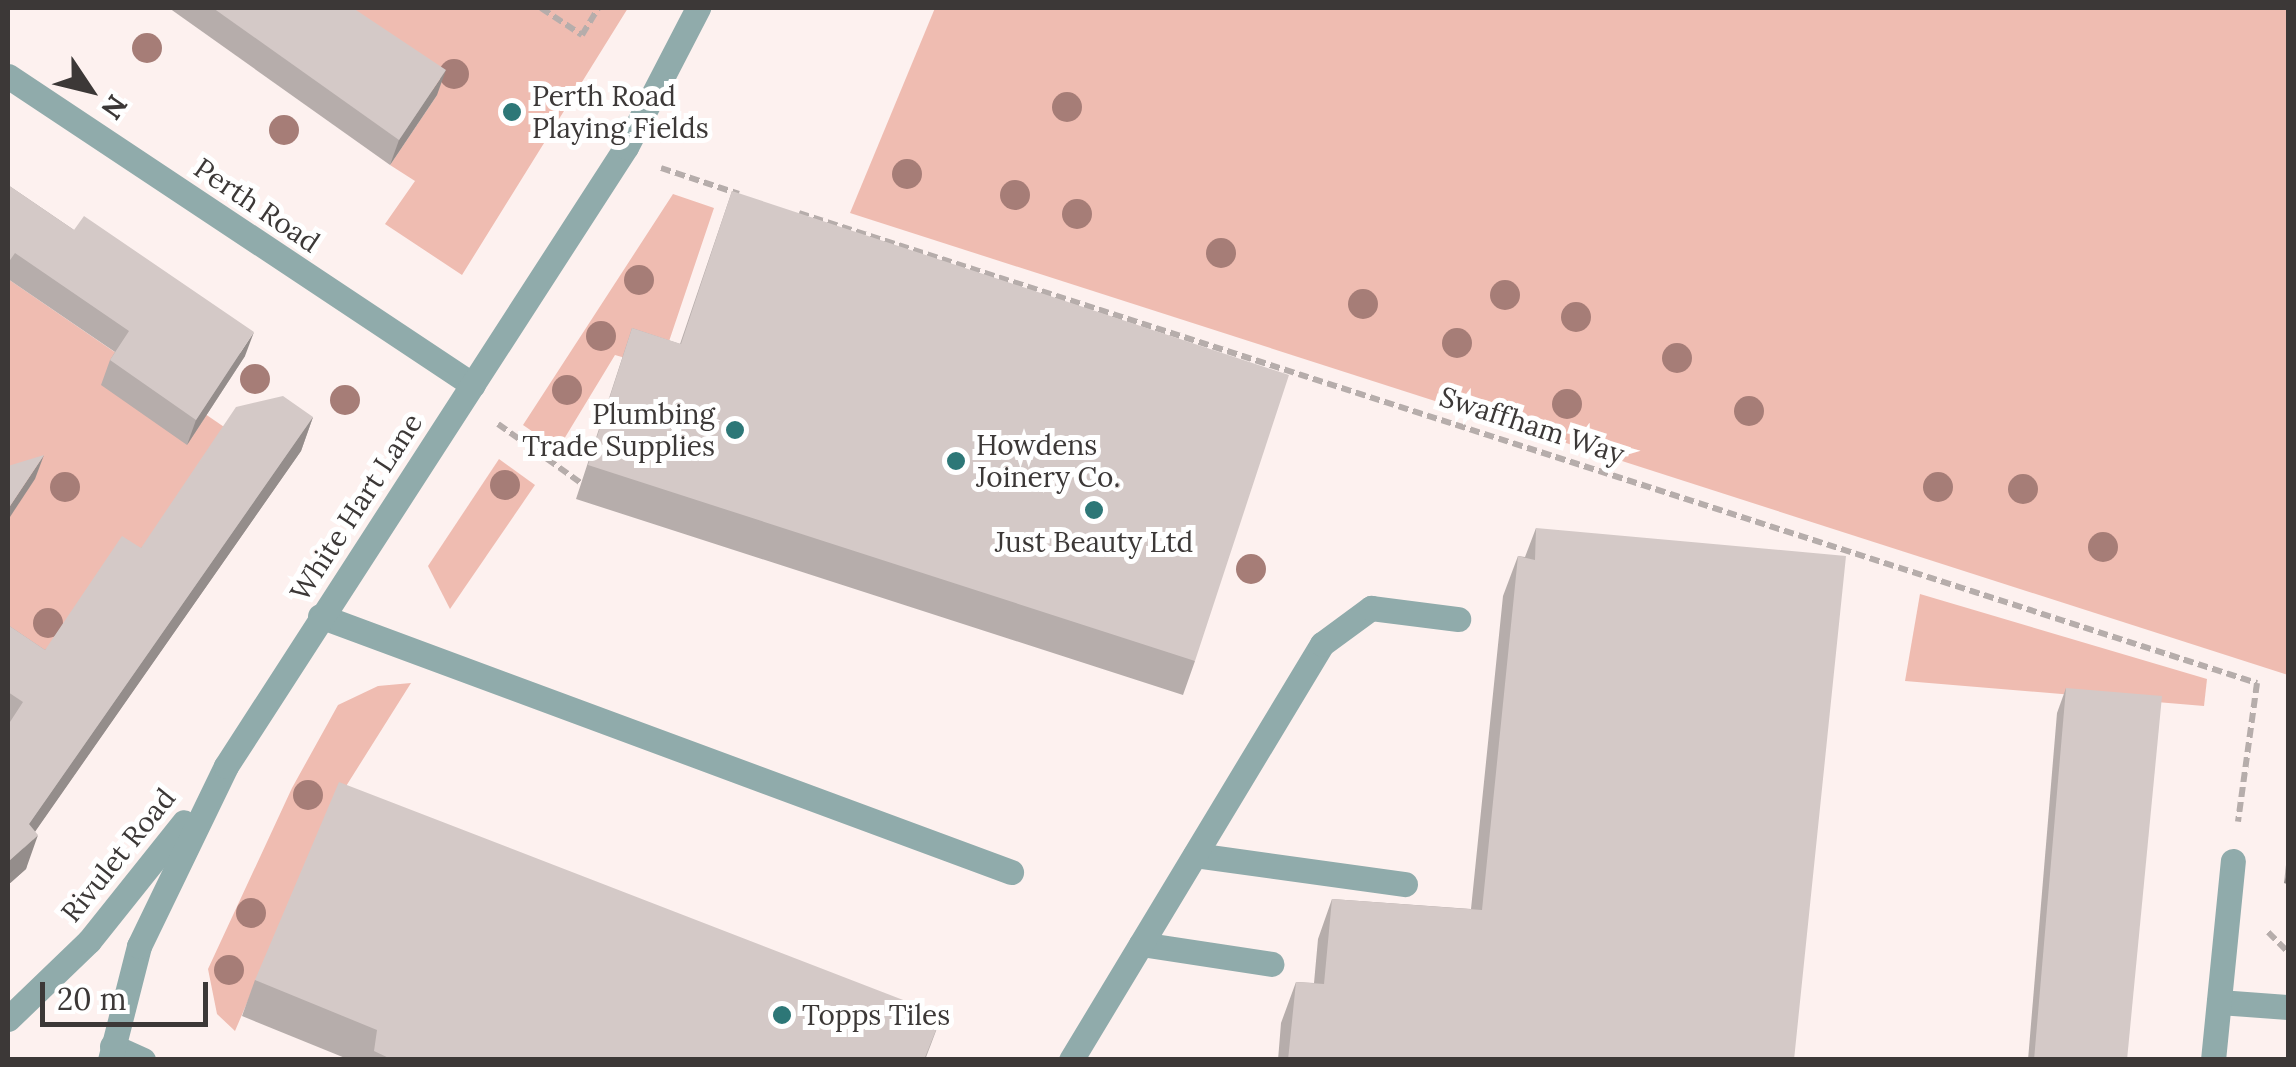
<!DOCTYPE html>
<html>
<head>
<meta charset="utf-8">
<style>
	body { margin:0 }
	#map { position:relative; width:2296px; height:1067px; overflow:hidden; background:#fdf1ef; font-family:Lora,serif }
	div>[style] { position:absolute }
	[style*='--x'] { left:calc(var(--x)*1px); top:calc(var(--y)*1px); width:calc(var(--w)*1px); rotate:calc(var(--a)*1deg) }
	.green>* { inset:0; background:#efbcb1 }
	.path>* { height:6px; margin-top:-3px; transform-origin:0; background:repeating-linear-gradient(90deg,#b6adab 0 10px,transparent 0 15px) }
	.minor>* { height:25px; margin:-12.5px; padding:0 12.5px; transform-origin:12.5px; border-radius:12.5px; background:#90abab }
	.trees>* { width:30px; height:30px; margin:-15px; border-radius:50%; background:#a67d77 }
	.wall>* { inset:0; background:#b6adab }
	.shaded-wall>* { inset:0; background:#948d8b }
	.building>* { inset:0; background:#d4c9c7 }
	.dots>* { width:28px; height:28px; translate:-50% -50%; box-sizing:border-box; border:5px solid #fff; border-radius:50% }
	span { translate:-50% -50%; white-space:nowrap; text-align:center; line-height:1.15; -webkit-text-stroke:10px #fff; paint-order:stroke }
	.poi-label { font-size:28px; color:#3c3837 }
	.left { translate:0 -50%; text-align:left }
	.right { translate:-100% -50%; text-align:right }
	.street-label { font-size:28px; color:#3c3837 }
	.frame { position:absolute; inset:0; border:10px solid #3c3837; pointer-events:none }
	.north { position:absolute; left:40px; top:40px; width:100px; height:100px; -webkit-text-stroke:8px #fff; paint-order:stroke; rotate:125deg; font-size:28px; font-weight:700; line-height:40px; text-align:center; color:#3c3837 }
	.north::after { content:''; display:block; margin:auto; width:35px; height:45px; background:#3c3837; clip-path:polygon(50% 0,100% 100%,50% 72%,0 100%) }
	.scale { position:absolute; left:40px; top:982px; width:168px; height:45px; box-sizing:border-box; border:5px solid #3c3837; border-top:0; padding-left:12px; font-size:30px; line-height:35px; white-space:nowrap; color:#3c3837; -webkit-text-stroke:8px #fff; paint-order:stroke }
</style>
</head>
<body>
<div id="map">
	<div class="green">
		<i style="clip-path:polygon(307px 8px,628px 8px,462px 275px,385px 224px,415px 181px,390px 165px,437px 95px)"></i>
		<i style="clip-path:polygon(935px 8px,2288px 8px,2288px 675px,850px 213px)"></i>
		<i style="clip-path:polygon(673px 194px,714px 208px,660px 368px,615px 355px,558px 449px,523px 425px)"></i>
		<i style="clip-path:polygon(8px 279px,230px 431px,86px 655px,8px 667px)"></i>
		<i style="clip-path:polygon(499px 459px,535px 485px,450px 609px,428px 566px)"></i>
		<i style="clip-path:polygon(1920px 594px,2207px 679px,2204px 706px,1905px 681px)"></i>
		<i style="clip-path:polygon(411px 683px,326px 818px,235px 1031px,217px 1014px,208px 969px,292px 788px,338px 705px,378px 686px)"></i>
	</div>
	<div class="path">
		<i style="--x:541;--y:8;--w:49;--a:33.4"></i>
		<i style="--x:582;--y:35;--w:31;--a:-59"></i>
		<i style="--x:661;--y:168;--w:82;--a:18.4"></i>
		<i style="--x:799;--y:213;--w:1532;--a:17.87"></i>
		<i style="--x:2257;--y:683;--w:140;--a:97.8"></i>
		<i style="--x:498;--y:424;--w:102;--a:35.4"></i>
		<i style="--x:2268;--y:932;--w:28;--a:45"></i>
	</div>
	<div class="minor">
		<i style="--x:8;--y:76;--w:558;--a:33.6"></i>
		<i style="--x:320;--y:616;--w:737;--a:20.33"></i>
		<i style="--x:1195;--y:855;--w:212;--a:7.9"></i>
		<i style="--x:1141;--y:944;--w:132;--a:8.7"></i>
		<i style="--x:2219;--y:1002;--w:69;--a:4.1"></i>
		<i style="--x:8;--y:1019;--w:112;--a:-43.9"></i>
		<i style="--x:89;--y:941;--w:152;--a:-51.4"></i>
		<i style="--x:112;--y:1046;--w:34;--a:24"></i>
		<i style="--x:110;--y:1060;--w:118;--a:-75.7"></i>
		<i style="--x:139;--y:946;--w:200;--a:-64.2"></i>
		<i style="--x:226;--y:766;--w:737;--a:-57.13"></i>
		<i style="--x:626;--y:147;--w:157;--a:-62.6"></i>
		<i style="--x:1071;--y:1060;--w:486;--a:-58.9"></i>
		<i style="--x:1322;--y:644;--w:61;--a:-36.3"></i>
		<i style="--x:1371;--y:608;--w:88;--a:7.2"></i>
		<i style="--x:2213;--y:1060;--w:200;--a:-84.3"></i>
	</div>
	<div class="trees">
		<i style="left:147px;top:48px"></i>
		<i style="left:454px;top:74px"></i>
		<i style="left:1067px;top:107px"></i>
		<i style="left:284px;top:130px"></i>
		<i style="left:907px;top:174px"></i>
		<i style="left:1015px;top:195px"></i>
		<i style="left:1077px;top:214px"></i>
		<i style="left:1221px;top:253px"></i>
		<i style="left:639px;top:280px"></i>
		<i style="left:1505px;top:295px"></i>
		<i style="left:1363px;top:304px"></i>
		<i style="left:1576px;top:317px"></i>
		<i style="left:601px;top:336px"></i>
		<i style="left:1457px;top:343px"></i>
		<i style="left:1677px;top:358px"></i>
		<i style="left:255px;top:379px"></i>
		<i style="left:567px;top:390px"></i>
		<i style="left:345px;top:400px"></i>
		<i style="left:1567px;top:404px"></i>
		<i style="left:1749px;top:411px"></i>
		<i style="left:505px;top:485px"></i>
		<i style="left:65px;top:487px"></i>
		<i style="left:1938px;top:487px"></i>
		<i style="left:2023px;top:489px"></i>
		<i style="left:2103px;top:547px"></i>
		<i style="left:1251px;top:569px"></i>
		<i style="left:48px;top:623px"></i>
		<i style="left:308px;top:795px"></i>
		<i style="left:251px;top:913px"></i>
		<i style="left:229px;top:970px"></i>
	</div>
	<div class="wall">
		<i style="clip-path:polygon(169px 8px,353px 8px,437px 95px,390px 165px)"></i>
		<i style="clip-path:polygon(8px 185px,74px 230px,245px 356px,187px 445px,101px 385px,110px 360px,115px 352px,8px 279px)"></i>
		<i style="clip-path:polygon(732px 191px,1195px 661px,1183px 695px,576px 499px,632px 328px,680px 344px)"></i>
		<i style="clip-path:polygon(313px 417px,301px 451px,35px 831px,26px 869px,8px 885px,8px 625px,45px 650px,141px 548px)"></i>
		<i style="clip-path:polygon(1536px 528px,1794px 1060px,1278px 1060px,1281px 1023px,1296px 982px,1314px 983px,1318px 939px,1332px 899px,1471px 909px,1503px 596px,1518px 556px,1525px 557px)"></i>
		<i style="clip-path:polygon(2066px 688px,2127px 1060px,2028px 1060px,2057px 713px)"></i>
		<i style="clip-path:polygon(2288px 847px,2288px 884px,2284px 883px)"></i>
		<i style="clip-path:polygon(255px 980px,942px 1015px,925px 1060px,350px 1060px,242px 1016px)"></i>
	</div>
	<div class="shaded-wall">
		<i style="clip-path:polygon(446px 70px,437px 95px,390px 165px,399px 140px)"></i>
		<i style="clip-path:polygon(254px 332px,245px 356px,187px 445px,196px 420px)"></i>
		<i style="clip-path:polygon(313px 417px,301px 451px,23px 849px,38px 835px,26px 869px,8px 885px,8px 862px,29px 824px)"></i>
		<i style="clip-path:polygon(44px 455px,35px 479px,8px 520px,8px 509px)"></i>
		<i style="clip-path:polygon(2288px 871px,2288px 884px,2284px 883px)"></i>
	</div>
	<div class="building">
		<i style="clip-path:polygon(213px 8px,353px 8px,446px 70px,399px 140px)"></i>
		<i style="clip-path:polygon(8px 185px,74px 230px,84px 216px,254px 332px,196px 420px,110px 360px,129px 331px,15px 253px,8px 263px)"></i>
		<i style="clip-path:polygon(732px 191px,1289px 375px,1195px 661px,588px 465px,632px 328px,681px 344px)"></i>
		<i style="clip-path:polygon(283px 396px,313px 417px,29px 824px,38px 835px,8px 862px,8px 725px,23px 702px,8px 692px,8px 625px,45px 650px,122px 536px,141px 548px,236px 407px)"></i>
		<i style="clip-path:polygon(44px 455px,8px 509px,8px 466px)"></i>
		<i style="clip-path:polygon(1536px 528px,1846px 556px,1794px 1060px,1288px 1060px,1296px 982px,1324px 984px,1332px 899px,1482px 910px,1518px 556px,1535px 560px)"></i>
		<i style="clip-path:polygon(2066px 688px,2162px 696px,2127px 1060px,2034px 1060px)"></i>
		<i style="clip-path:polygon(339px 782px,942px 1015px,924px 1060px,393px 1060px,374px 1051px,377px 1030px,255px 980px)"></i>
	</div>
	<div class="dots">
		<i style="left:512px;top:112px;background:#2d7777"></i>
		<i style="left:735px;top:430px;background:#2d7777"></i>
		<i style="left:956px;top:461px;background:#2d7777"></i>
		<i style="left:1094px;top:510px;background:#2d7777"></i>
		<i style="left:782px;top:1015px;background:#2d7777"></i>
	</div>
	<div class="poi-label">
		<span class="left" style="left:532px;top:112px">Perth Road<br>Playing Fields</span>
		<span class="right" style="left:715px;top:430px">Plumbing<br>Trade Supplies</span>
		<span class="left" style="left:976px;top:461px">Howdens<br>Joinery Co.</span>
		<span style="left:1094px;top:542px">Just Beauty Ltd</span>
		<span class="left" style="left:802px;top:1015px">Topps Tiles</span>
	</div>
	<div class="street-label">
		<span style="left:257px;top:205px;rotate:34deg">Perth Road</span>
		<span style="left:1532px;top:425px;rotate:18deg">Swaffham Way</span>
		<span style="left:356px;top:507px;rotate:-57deg">White Hart Lane</span>
		<span style="left:118px;top:855px;rotate:-51deg">Rivulet Road</span>
	</div>
	<div class="frame"></div>
	<div class="north">N</div>
	<div class="scale">20 m</div>
</div>
</body>
</html>
